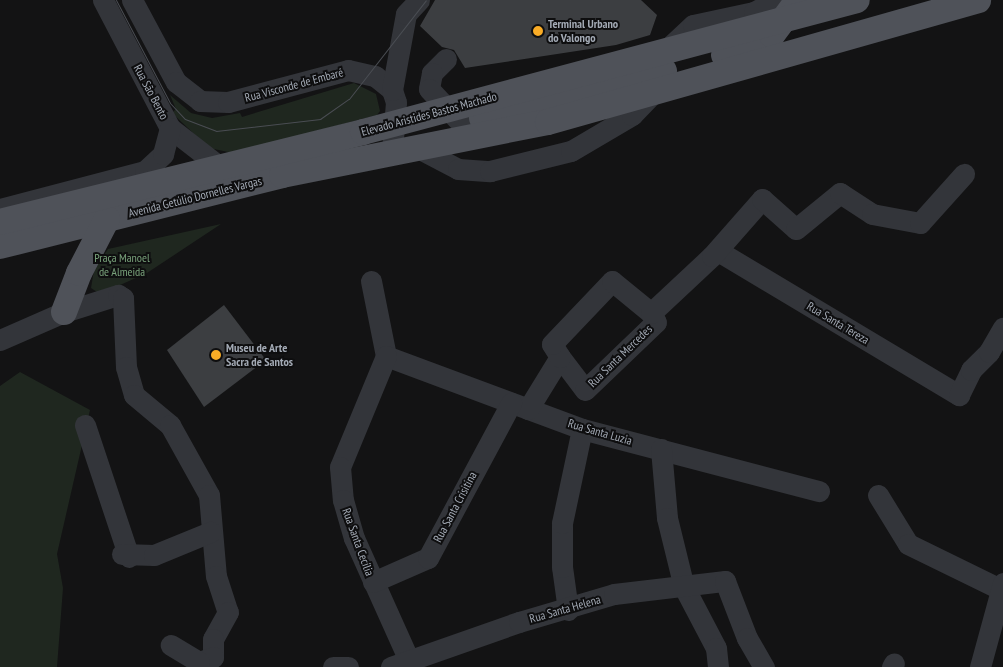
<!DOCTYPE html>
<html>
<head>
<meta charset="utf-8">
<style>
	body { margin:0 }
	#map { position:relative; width:1003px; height:667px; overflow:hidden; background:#131314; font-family:"PT Sans Narrow",sans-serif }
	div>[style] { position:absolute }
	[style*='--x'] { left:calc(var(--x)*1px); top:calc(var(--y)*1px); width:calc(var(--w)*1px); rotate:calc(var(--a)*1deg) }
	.green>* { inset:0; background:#1f271f }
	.building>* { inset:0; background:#3c3e41 }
	.minor>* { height:21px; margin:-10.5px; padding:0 10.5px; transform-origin:10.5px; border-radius:10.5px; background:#33353a }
	.major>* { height:26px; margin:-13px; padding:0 13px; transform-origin:13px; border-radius:13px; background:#4f5259 }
	.tram>* { height:1px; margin:-0.5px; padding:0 0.5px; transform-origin:0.5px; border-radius:0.5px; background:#4a4d53 }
	.major-bridge>* { height:26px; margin:-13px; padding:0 13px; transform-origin:13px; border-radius:13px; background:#4f5259 }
	.dots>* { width:14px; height:14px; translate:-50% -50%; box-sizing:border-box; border:2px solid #0e0e0f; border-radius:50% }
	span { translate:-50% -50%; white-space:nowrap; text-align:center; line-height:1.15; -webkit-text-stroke:4px #0e0e0f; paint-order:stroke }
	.poi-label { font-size:12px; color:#a3aab5; font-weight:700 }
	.left { translate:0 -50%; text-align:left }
	.street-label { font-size:12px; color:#a3aab5 }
	.park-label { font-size:12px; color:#79a27b }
</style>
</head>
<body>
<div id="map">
	<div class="green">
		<i style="clip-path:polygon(354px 83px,376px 94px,380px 111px,377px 115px,233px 153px,209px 148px,172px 113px,176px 109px,170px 95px,191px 113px,212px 118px,240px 113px,242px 117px)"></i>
		<i style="clip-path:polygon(221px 224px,147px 273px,100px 294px,91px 288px,94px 270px,108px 249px)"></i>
		<i style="clip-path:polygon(20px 372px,90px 410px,57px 554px,63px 588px,57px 667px,0 667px,0 386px)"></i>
	</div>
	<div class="building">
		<i style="clip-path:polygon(435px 0,641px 0,657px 15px,650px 35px,616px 45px,465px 68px,454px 50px,442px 47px,420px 26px)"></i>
		<i style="clip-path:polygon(224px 305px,266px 360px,204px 407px,167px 350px)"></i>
	</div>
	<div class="minor">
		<i style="--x:103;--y:0;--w:144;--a:62.4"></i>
		<i style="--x:170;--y:128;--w:75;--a:37.9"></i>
		<i style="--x:132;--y:0;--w:93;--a:61.8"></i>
		<i style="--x:176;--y:82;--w:31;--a:38"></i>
		<i style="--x:200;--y:101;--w:28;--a:2"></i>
		<i style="--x:228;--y:102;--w:124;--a:-14.9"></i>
		<i style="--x:348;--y:70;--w:28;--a:13"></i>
		<i style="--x:375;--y:76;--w:22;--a:39"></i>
		<i style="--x:392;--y:90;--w:13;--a:72"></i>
		<i style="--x:396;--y:102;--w:49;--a:94.7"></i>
		<i style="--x:663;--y:53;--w:41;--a:-43"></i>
		<i style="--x:693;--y:25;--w:62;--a:-12"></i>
		<i style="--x:754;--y:12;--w:25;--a:-29"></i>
		<i style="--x:446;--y:59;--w:20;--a:135"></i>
		<i style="--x:432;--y:73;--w:16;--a:101"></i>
		<i style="--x:429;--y:89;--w:66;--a:46.8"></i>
		<i style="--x:392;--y:90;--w:77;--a:-79.6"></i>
		<i style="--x:406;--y:14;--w:19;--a:-47"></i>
		<i style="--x:416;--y:147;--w:47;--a:27.6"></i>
		<i style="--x:458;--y:169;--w:32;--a:4"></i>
		<i style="--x:490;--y:171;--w:83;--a:-13.9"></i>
		<i style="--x:571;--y:151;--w:71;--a:-30.5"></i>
		<i style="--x:632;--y:115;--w:32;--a:-46"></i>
		<i style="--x:0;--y:209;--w:150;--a:-14.7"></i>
		<i style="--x:145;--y:171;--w:25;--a:-43"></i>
		<i style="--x:163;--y:154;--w:27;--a:-75"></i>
		<i style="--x:718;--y:251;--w:281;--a:30.9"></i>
		<i style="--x:959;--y:395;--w:28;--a:-64"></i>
		<i style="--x:971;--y:370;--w:25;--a:-45"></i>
		<i style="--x:989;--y:352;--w:28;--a:-60"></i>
		<i style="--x:371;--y:281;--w:76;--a:78.7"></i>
		<i style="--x:0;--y:340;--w:70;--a:-23.6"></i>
		<i style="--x:64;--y:312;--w:57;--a:-17.5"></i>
		<i style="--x:118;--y:295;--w:6;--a:31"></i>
		<i style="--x:123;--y:298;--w:69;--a:87.5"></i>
		<i style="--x:126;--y:367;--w:29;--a:74"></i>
		<i style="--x:134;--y:395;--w:47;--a:39.8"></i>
		<i style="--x:170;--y:425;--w:80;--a:60.9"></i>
		<i style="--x:209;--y:495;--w:81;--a:85.1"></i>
		<i style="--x:216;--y:576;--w:38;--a:72"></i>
		<i style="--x:228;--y:612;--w:31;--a:119"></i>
		<i style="--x:213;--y:639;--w:18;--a:90"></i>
		<i style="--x:213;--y:657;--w:15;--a:160"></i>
		<i style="--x:199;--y:662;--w:33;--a:-149"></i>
		<i style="--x:386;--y:356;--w:209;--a:20.4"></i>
		<i style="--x:582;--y:429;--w:245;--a:14.7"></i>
		<i style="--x:386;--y:356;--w:120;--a:112.5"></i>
		<i style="--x:340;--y:467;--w:33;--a:85"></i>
		<i style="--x:343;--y:500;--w:40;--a:74"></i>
		<i style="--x:354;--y:538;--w:141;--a:65.8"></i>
		<i style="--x:560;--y:357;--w:41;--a:52.9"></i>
		<i style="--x:585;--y:390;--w:98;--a:-43.8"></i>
		<i style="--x:656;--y:322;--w:10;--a:-119"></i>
		<i style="--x:528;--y:409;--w:61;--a:-58.4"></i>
		<i style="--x:560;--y:357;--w:15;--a:-122"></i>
		<i style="--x:552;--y:344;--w:87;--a:-46.4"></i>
		<i style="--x:612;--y:281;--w:50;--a:39.4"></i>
		<i style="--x:651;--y:313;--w:83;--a:-43.1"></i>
		<i style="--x:712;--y:256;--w:76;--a:-48.7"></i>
		<i style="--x:762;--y:199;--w:45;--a:41.4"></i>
		<i style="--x:796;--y:229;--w:57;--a:-39.3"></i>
		<i style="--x:840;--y:193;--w:38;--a:33"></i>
		<i style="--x:872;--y:214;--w:49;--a:10.6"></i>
		<i style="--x:920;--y:223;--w:66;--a:-48.1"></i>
		<i style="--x:85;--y:425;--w:139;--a:71.6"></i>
		<i style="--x:661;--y:449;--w:69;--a:85"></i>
		<i style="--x:667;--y:518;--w:71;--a:76.2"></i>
		<i style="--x:684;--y:587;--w:69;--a:62.3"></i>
		<i style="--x:716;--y:648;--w:19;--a:84"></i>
		<i style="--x:878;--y:495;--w:57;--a:58.5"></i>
		<i style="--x:908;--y:544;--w:102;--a:26.1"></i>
		<i style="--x:122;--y:554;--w:32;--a:2"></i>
		<i style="--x:154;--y:555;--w:61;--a:-22.3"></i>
		<i style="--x:373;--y:582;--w:60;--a:-23.6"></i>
		<i style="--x:428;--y:558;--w:176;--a:-61.8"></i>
		<i style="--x:568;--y:610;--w:43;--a:-97.9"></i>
		<i style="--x:562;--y:567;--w:44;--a:-90"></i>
		<i style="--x:562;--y:523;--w:96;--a:-78"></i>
		<i style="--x:333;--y:667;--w:15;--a:0"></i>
		<i style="--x:391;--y:667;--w:136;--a:-19.4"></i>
		<i style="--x:519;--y:622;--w:99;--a:-16.4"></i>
		<i style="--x:614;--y:594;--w:112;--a:-6.7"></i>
		<i style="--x:725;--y:581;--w:61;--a:68.9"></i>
		<i style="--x:747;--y:638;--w:34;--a:60"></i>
		<i style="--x:892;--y:667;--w:4;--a:-63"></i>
		<i style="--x:980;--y:667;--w:87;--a:-74.7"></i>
	</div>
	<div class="major">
		<i style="--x:724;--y:55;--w:52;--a:-22.6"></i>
		<i style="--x:772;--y:35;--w:44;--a:-53.4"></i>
		<i style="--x:482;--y:118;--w:188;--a:-14.5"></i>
		<i style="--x:0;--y:246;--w:291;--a:-14.1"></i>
		<i style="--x:282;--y:175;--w:271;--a:-11.3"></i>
		<i style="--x:548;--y:122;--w:447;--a:-15.8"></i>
		<i style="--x:64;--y:312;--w:42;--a:-69"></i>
		<i style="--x:79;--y:273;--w:61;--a:-62.6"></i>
	</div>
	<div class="tram">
		<i style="--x:116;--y:0;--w:116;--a:62.3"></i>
		<i style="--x:170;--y:103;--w:22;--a:47"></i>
		<i style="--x:185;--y:119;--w:33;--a:21"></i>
		<i style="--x:216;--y:131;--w:105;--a:-6.6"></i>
		<i style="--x:320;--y:119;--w:35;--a:-35"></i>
		<i style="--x:349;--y:99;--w:125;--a:-52.1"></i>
	</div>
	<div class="major-bridge">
		<i style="--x:0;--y:222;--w:374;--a:-13.9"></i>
		<i style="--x:363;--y:132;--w:511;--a:-14.96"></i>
	</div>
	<div class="dots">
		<i style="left:538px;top:31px;background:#f9ac26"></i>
		<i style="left:216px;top:355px;background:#f9ac26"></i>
	</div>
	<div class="poi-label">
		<span class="left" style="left:548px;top:31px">Terminal Urbano<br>do Valongo</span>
		<span class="left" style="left:226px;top:355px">Museu de Arte<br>Sacra de Santos</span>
	</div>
	<div class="street-label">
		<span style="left:294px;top:85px;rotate:-15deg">Rua Visconde de Embaré</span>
		<span style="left:151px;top:92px;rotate:62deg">Rua São Bento</span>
		<span style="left:429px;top:114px;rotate:-15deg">Elevado Aristides Bastos Machado</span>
		<span style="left:195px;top:197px;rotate:-14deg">Avenida Getúlio Dornelles Vargas</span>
		<span style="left:838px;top:323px;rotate:31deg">Rua Santa Tereza</span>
		<span style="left:620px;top:356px;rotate:-44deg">Rua Santa Mercedes</span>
		<span style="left:600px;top:432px;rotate:16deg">Rua Santa Luzia</span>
		<span style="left:455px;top:507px;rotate:-62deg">Rua Santa Crisitina</span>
		<span style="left:358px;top:542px;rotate:70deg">Rua Santa Cecília</span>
		<span style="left:565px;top:609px;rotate:-16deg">Rua Santa Helena</span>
	</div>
	<div class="park-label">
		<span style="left:122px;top:265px">Praça Manoel<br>de Almeida</span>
	</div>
</div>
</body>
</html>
